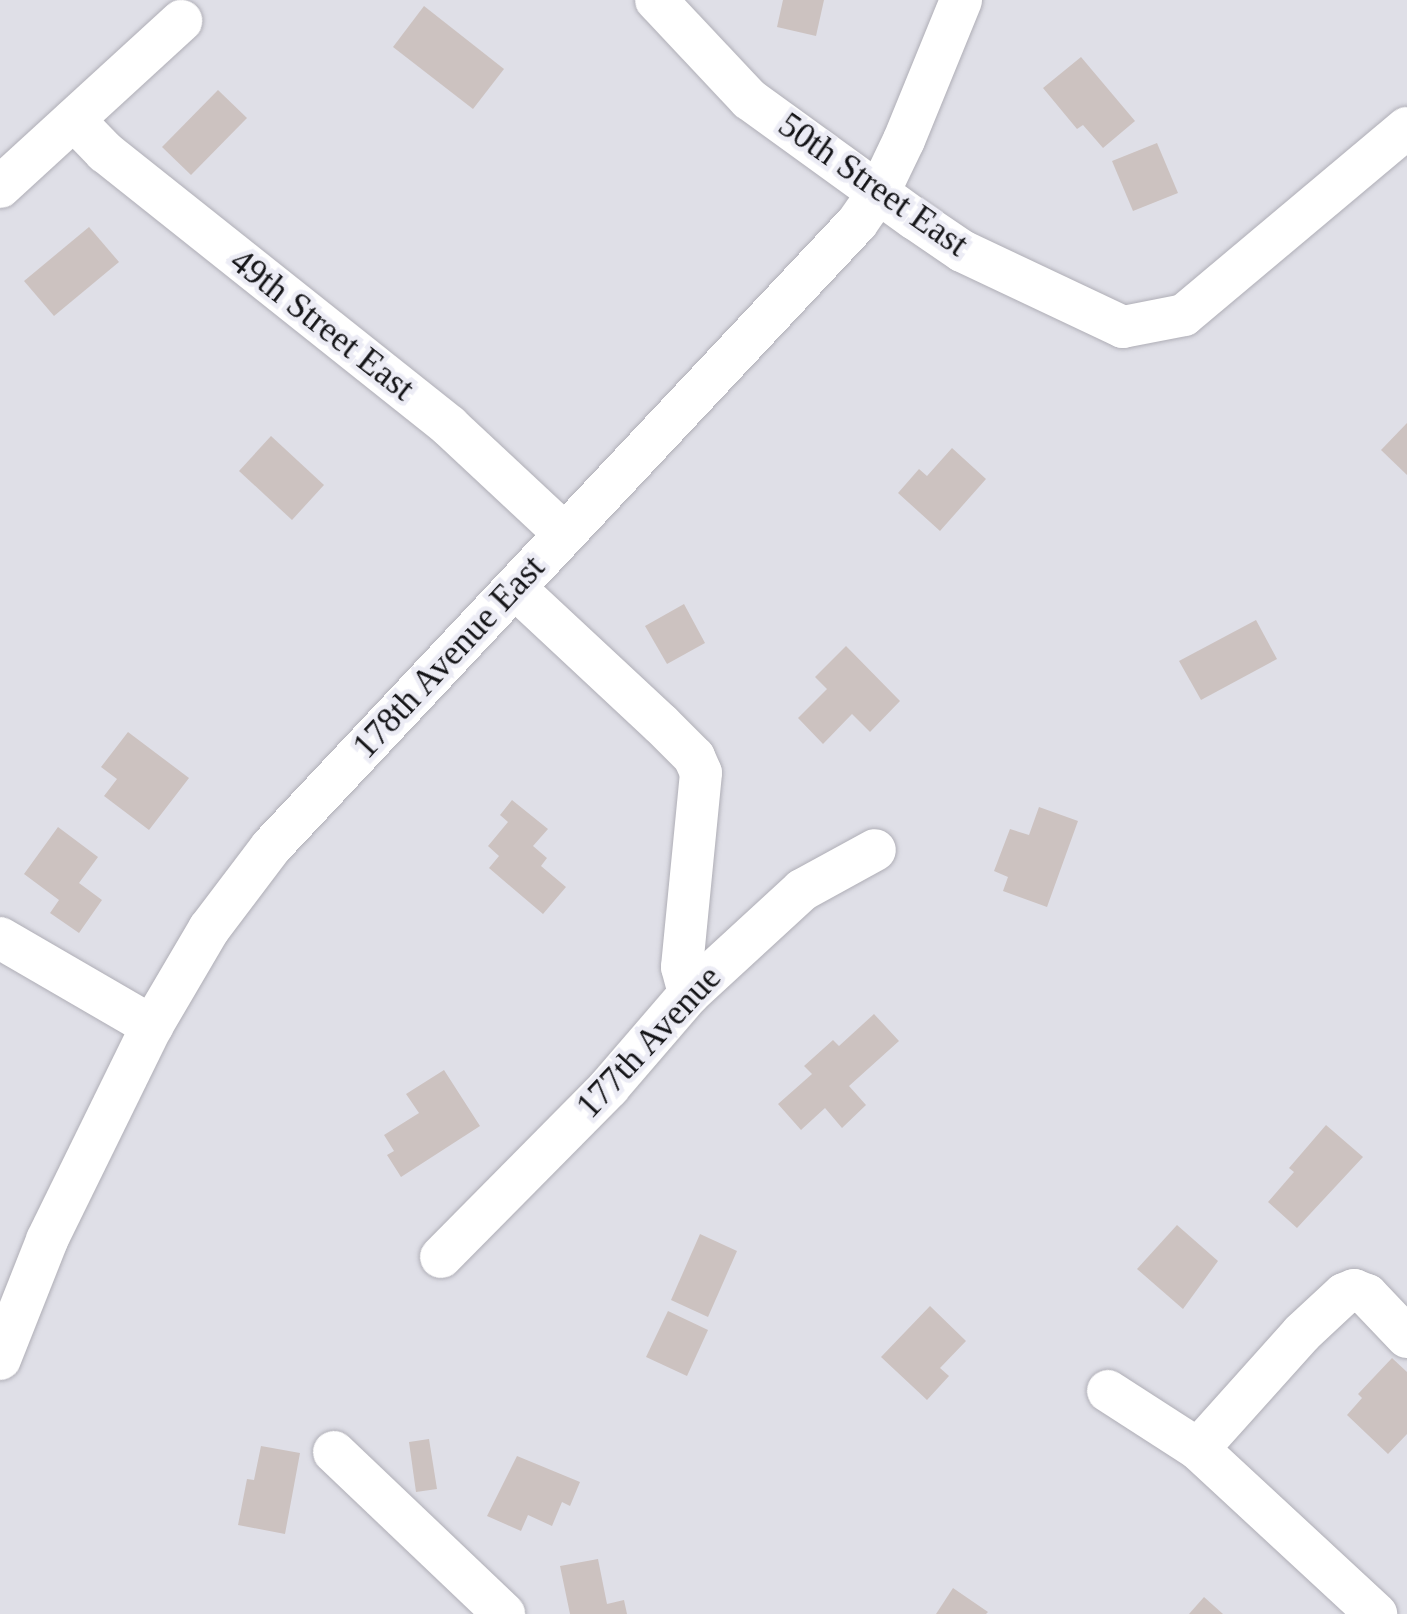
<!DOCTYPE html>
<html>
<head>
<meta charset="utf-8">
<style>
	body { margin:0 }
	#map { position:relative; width:1407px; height:1614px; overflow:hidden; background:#dfdfe7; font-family:Georgia,serif }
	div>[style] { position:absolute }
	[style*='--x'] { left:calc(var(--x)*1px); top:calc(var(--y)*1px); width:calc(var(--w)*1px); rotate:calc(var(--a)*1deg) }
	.building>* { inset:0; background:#ccc2c0 }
	.roads { filter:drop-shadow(0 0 2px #afaeb6) drop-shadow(0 0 2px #afaeb6) }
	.minor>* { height:42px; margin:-21px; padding:0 21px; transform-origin:21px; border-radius:21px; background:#fff }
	span { translate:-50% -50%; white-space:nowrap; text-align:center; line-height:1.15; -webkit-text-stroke:9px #ececf5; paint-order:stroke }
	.street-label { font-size:35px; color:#141417 }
</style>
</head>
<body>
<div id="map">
	<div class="building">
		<i style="clip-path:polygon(783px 0,824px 0,816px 36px,777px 27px)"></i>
		<i style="clip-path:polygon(424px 6px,504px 69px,473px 109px,393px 47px)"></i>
		<i style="clip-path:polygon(1081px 57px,1135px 121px,1103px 148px,1083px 125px,1077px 129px,1043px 88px)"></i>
		<i style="clip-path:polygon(218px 90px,247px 118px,191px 175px,162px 147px)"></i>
		<i style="clip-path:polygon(1157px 143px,1178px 193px,1133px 211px,1112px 161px)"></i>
		<i style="clip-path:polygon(89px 227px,119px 262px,54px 316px,24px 281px)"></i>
		<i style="clip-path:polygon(1407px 423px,1407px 475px,1381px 450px)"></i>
		<i style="clip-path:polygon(271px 436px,324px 485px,292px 520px,239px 471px)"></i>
		<i style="clip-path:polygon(952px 448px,986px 479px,940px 531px,898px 493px,919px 469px,927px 476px)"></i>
		<i style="clip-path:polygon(684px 604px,705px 643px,667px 664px,645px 626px)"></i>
		<i style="clip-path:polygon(1256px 620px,1277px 659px,1201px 700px,1179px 661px)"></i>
		<i style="clip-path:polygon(846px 646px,900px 701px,870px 732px,852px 714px,823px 744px,798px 718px,827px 689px,815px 677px)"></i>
		<i style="clip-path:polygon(128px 732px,189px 778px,149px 830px,104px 796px,117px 779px,101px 767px)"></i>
		<i style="clip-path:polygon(512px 800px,548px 829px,533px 846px,547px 858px,541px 866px,566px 887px,543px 914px,489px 868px,499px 856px,488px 846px,508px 822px,500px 815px)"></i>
		<i style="clip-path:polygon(1039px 807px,1078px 821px,1047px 907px,1003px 891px,1008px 877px,994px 871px,1010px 829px,1029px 835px)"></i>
		<i style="clip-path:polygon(58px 827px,98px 857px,79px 883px,102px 900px,79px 933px,50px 913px,59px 900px,24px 874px)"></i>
		<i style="clip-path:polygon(874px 1014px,899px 1041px,849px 1086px,866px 1105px,842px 1128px,825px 1108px,801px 1130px,778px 1104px,812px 1074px,804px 1066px,833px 1040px,839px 1046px)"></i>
		<i style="clip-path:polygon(444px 1070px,480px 1126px,401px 1177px,387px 1155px,394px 1151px,384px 1135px,419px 1113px,406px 1094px)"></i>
		<i style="clip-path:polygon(1326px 1125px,1363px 1157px,1297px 1228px,1268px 1202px,1294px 1172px,1289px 1168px)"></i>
		<i style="clip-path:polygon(1177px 1225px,1218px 1261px,1183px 1309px,1137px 1269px)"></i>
		<i style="clip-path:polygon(700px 1234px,737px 1251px,708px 1317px,671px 1300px)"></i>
		<i style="clip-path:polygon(930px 1306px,966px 1341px,940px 1368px,949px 1376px,927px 1400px,881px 1357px)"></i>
		<i style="clip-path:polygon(668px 1311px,708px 1330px,687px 1376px,646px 1357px)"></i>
		<i style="clip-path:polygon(1392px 1358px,1407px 1372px,1407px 1434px,1388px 1454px,1347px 1415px,1362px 1398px,1358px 1394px)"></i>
		<i style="clip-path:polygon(429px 1439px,437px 1489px,416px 1492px,409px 1442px)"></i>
		<i style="clip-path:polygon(261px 1446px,300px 1453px,285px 1534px,238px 1525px,247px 1479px,254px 1480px)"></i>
		<i style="clip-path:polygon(517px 1456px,580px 1482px,570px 1506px,562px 1502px,552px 1526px,528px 1515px,521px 1531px,487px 1516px)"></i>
		<i style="clip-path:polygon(598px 1559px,607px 1604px,624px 1600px,627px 1614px,570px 1614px,560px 1566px)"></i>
		<i style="clip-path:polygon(953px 1588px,988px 1612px,986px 1614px,936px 1614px)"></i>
		<i style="clip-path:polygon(1204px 1597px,1223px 1614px,1189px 1614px)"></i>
	</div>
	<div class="roads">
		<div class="minor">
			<i style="--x:656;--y:0;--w:136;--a:46.8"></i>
			<i style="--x:749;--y:99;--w:205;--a:35.9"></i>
			<i style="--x:915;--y:219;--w:57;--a:34.2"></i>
			<i style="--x:962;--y:251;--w:178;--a:25.3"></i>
			<i style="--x:1123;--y:327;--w:62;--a:-11.1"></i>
			<i style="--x:1184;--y:315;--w:291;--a:-40"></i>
			<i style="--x:74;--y:120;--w:45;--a:45.9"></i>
			<i style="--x:105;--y:152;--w:440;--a:38.5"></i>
			<i style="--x:449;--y:426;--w:158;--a:43"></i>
			<i style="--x:0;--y:187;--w:246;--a:-42.5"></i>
			<i style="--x:515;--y:588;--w:200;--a:43"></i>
			<i style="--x:661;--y:724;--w:47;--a:45"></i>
			<i style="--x:694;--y:757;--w:17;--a:66"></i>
			<i style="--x:701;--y:773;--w:195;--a:95.6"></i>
			<i style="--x:682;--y:967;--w:28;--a:75"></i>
			<i style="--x:0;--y:938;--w:176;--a:30.1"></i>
			<i style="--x:441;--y:1257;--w:239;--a:-45.3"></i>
			<i style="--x:609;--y:1087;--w:123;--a:-49.3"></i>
			<i style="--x:689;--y:994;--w:154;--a:-42.6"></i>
			<i style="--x:802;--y:890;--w:83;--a:-28.7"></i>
			<i style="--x:0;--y:1359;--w:128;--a:-68.4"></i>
			<i style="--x:47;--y:1240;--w:238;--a:-63.9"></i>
			<i style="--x:152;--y:1026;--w:113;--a:-59.6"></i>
			<i style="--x:209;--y:929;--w:103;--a:-52.9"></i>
			<i style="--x:271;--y:847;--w:856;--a:-46.8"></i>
			<i style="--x:857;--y:223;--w:40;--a:-55.1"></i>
			<i style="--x:880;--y:190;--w:55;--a:-64.4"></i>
			<i style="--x:904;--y:140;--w:151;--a:-67.8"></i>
			<i style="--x:1108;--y:1391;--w:107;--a:32.8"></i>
			<i style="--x:1198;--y:1449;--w:243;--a:42.8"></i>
			<i style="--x:1198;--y:1449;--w:156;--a:-48.1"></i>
			<i style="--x:1302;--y:1333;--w:57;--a:-42.9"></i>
			<i style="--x:1344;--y:1294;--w:11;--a:-22"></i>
			<i style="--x:1354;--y:1290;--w:14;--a:21"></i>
			<i style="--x:1367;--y:1295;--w:58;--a:46.4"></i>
			<i style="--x:334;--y:1452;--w:235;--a:43.6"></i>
		</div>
	</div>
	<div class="street-label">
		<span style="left:873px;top:185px;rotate:35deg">50th Street East</span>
		<span style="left:322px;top:325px;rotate:38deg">49th Street East</span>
		<span style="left:449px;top:657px;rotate:-47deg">178th Avenue East</span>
		<span style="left:649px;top:1042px;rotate:-47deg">177th Avenue</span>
	</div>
</div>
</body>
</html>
